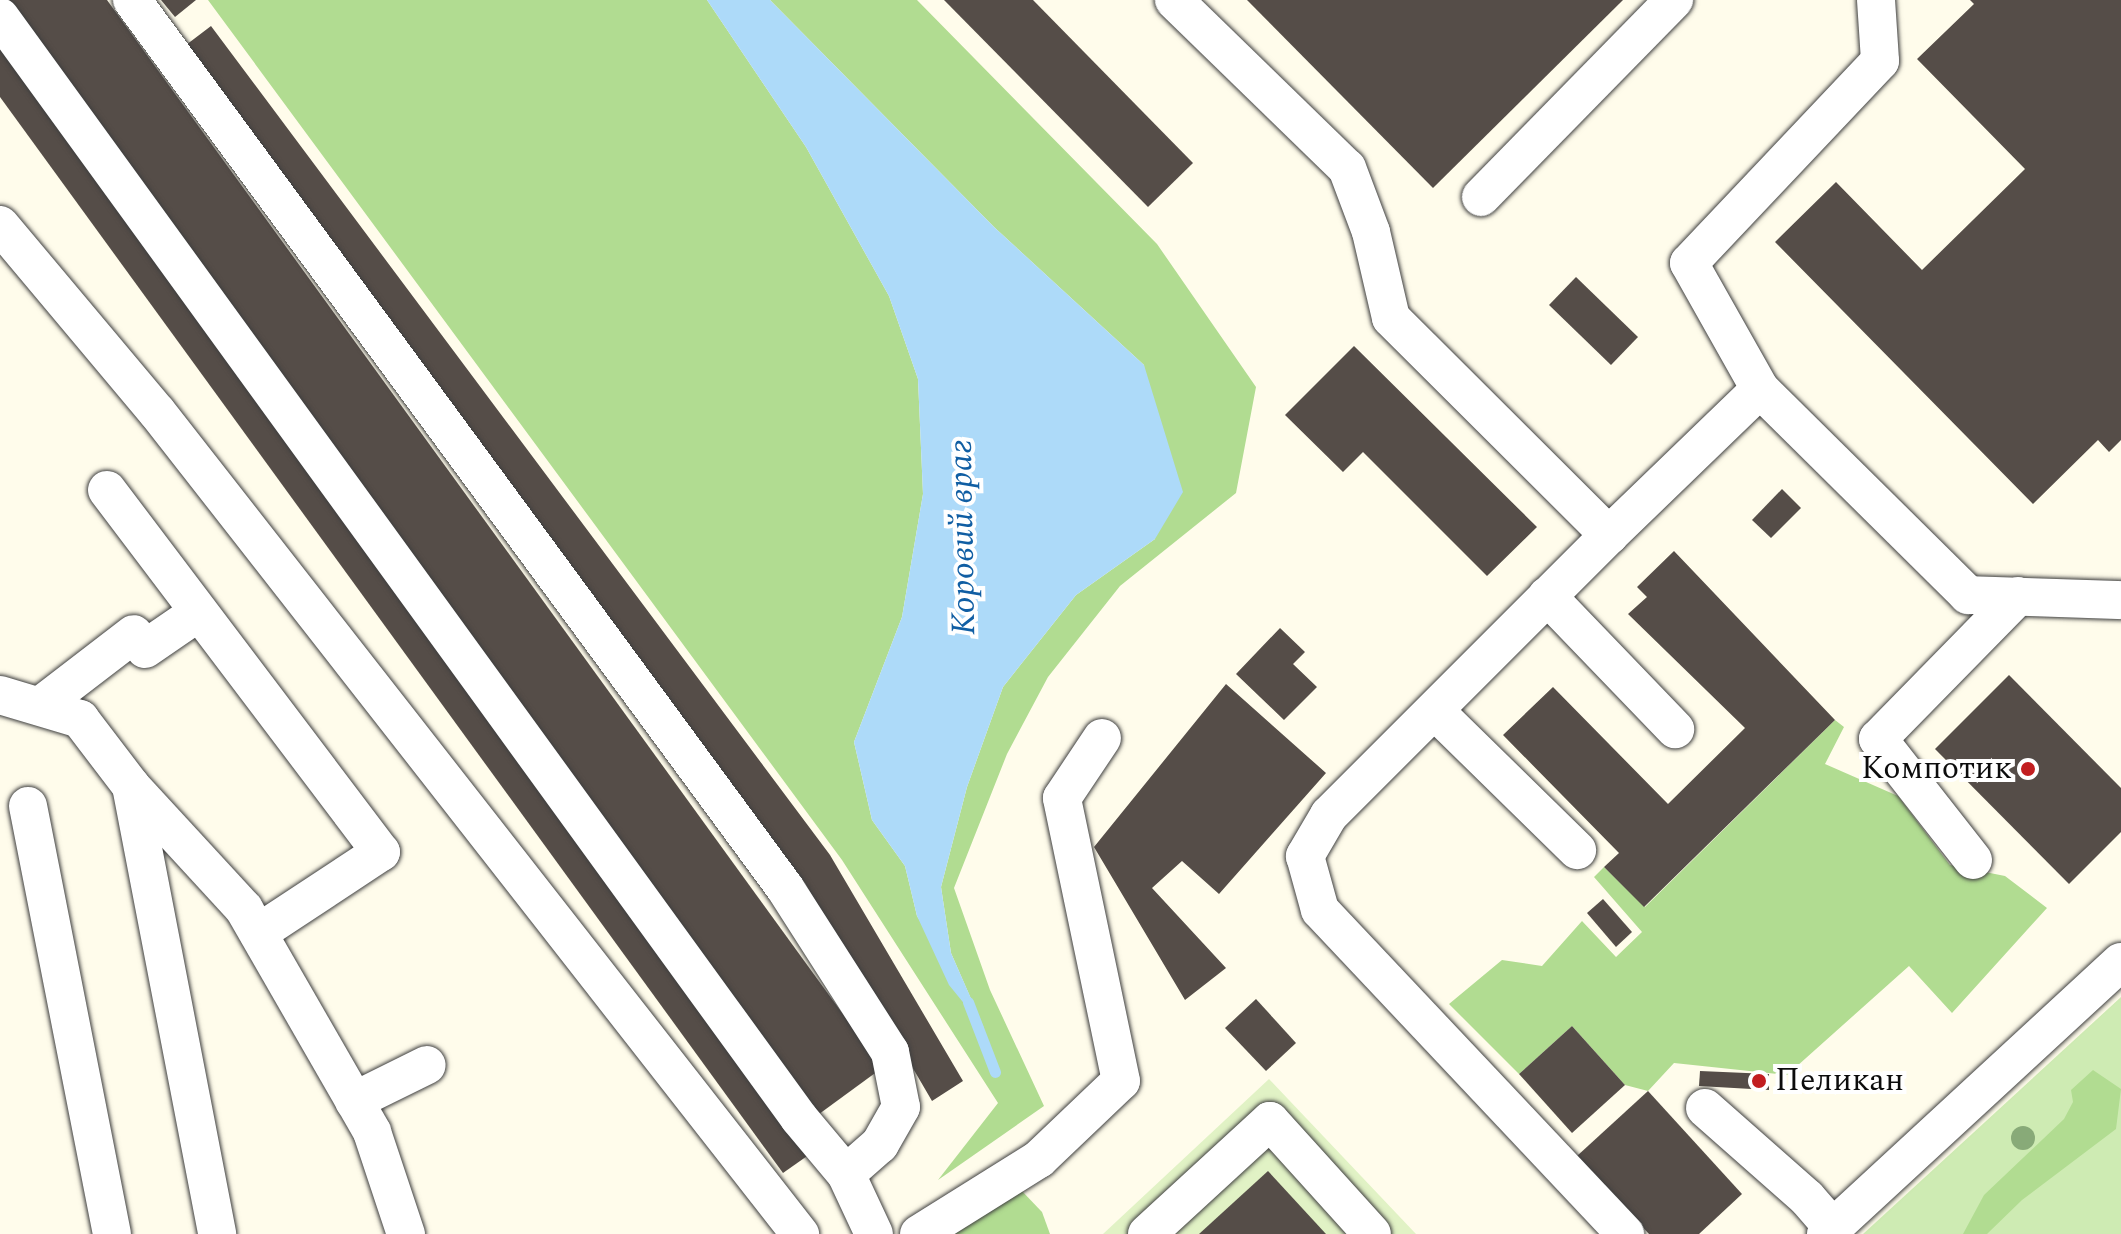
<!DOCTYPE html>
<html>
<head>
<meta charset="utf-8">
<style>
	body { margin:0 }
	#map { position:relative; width:2121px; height:1234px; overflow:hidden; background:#fffceb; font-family:Spectral,serif }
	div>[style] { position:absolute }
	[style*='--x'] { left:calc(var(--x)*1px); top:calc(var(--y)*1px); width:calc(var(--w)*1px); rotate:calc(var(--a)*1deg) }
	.green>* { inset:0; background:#ceebb3 }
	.forest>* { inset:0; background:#b1dc91 }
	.pitch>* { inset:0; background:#e1f2c5 }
	.water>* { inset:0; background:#addaf9 }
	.stream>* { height:11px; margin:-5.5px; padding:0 5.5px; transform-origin:5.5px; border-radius:5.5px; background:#addaf9 }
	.building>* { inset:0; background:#554d48 }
	.roads { filter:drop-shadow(0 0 2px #3f3f3f) drop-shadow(0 0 2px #3f3f3f) }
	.minor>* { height:38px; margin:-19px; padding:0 19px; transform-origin:19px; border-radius:19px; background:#fff }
	.trees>* { width:24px; height:24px; margin:-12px; border-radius:50%; background:#88aa78 }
	.dots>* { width:22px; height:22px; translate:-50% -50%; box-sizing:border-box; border:4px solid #fff; border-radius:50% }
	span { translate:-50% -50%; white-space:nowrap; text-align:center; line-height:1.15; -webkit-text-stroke:8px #fff; paint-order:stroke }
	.poi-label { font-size:32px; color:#0c0c0c }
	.right { translate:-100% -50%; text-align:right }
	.left { translate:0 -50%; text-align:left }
	.water-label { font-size:34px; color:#105ea3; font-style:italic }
</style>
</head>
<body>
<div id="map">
	<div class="green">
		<i style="clip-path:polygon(2121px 997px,2121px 1234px,1863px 1234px)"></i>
	</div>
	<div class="forest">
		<i style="clip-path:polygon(208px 0,707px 0,806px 147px,889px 296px,918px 379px,923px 494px,902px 617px,854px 742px,872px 820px,905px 866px,917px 916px,982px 1024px,951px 953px,941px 887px,967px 787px,1003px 687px,1076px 595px,1155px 539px,1144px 365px,994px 227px,770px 0,917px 0,1157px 244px,1256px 387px,1236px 493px,1120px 586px,1048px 677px,1007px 754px,954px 888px,990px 990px,1044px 1106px,938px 1180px,998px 1103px,842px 860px)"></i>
		<i style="clip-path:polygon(1835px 720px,1844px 727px,1825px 764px,1898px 796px,1950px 865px,2005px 876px,2047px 908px,1952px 1013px,1909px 966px,1787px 1075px,1674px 1063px,1648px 1091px,1625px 1085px,1572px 1026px,1519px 1074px,1449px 1004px,1502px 960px,1542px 966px,1582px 921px,1616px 957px,1642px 932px,1594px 877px,1604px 867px,1645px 907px)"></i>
		<i style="clip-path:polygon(2093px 1070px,2121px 1089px,2116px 1129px,2022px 1200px,1987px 1234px,1963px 1234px,1984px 1195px,2064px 1119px,2073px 1102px,2071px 1090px)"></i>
		<i style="clip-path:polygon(1020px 1189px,1042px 1212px,1050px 1234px,942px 1234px)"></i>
	</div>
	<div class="pitch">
		<i style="clip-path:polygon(1269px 1079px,1416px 1234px,1103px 1234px)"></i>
	</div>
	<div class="water">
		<i style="clip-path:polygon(707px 0,770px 0,994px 227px,1144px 365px,1183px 492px,1155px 539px,1076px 595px,1003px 687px,967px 787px,941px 887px,951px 953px,984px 1028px,949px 985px,917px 916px,905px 866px,872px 820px,854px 742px,902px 617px,923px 494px,918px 379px,889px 296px,806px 147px)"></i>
	</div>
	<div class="stream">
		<i style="--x:968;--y:1002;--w:75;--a:68.9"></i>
	</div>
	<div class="building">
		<i style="clip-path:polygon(6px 0,107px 0,882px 1068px,815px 1117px)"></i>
		<i style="clip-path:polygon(161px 0,196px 0,175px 17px)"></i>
		<i style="clip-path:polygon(944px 0,1033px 0,1193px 163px,1148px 207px)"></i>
		<i style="clip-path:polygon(1247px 0,1623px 0,1433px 188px)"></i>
		<i style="clip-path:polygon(1970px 0,2121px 0,2121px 440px,2109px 452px,2098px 440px,2033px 504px,1775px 242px,1836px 182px,1922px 270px,2025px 169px,1917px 59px,1974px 4px)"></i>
		<i style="clip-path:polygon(211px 26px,830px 855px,963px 1081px,932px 1101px,805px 883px,186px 45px)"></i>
		<i style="clip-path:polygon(0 40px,810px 1154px,783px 1173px,0 97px)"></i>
		<i style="clip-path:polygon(1576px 277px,1638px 337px,1611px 365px,1549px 305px)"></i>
		<i style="clip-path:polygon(1354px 346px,1537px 527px,1487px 576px,1363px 452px,1343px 472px,1285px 415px)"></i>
		<i style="clip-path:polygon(1782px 489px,1801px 508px,1771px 538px,1752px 520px)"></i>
		<i style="clip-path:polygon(1674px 551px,1835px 720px,1644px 907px,1604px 867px,1619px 853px,1503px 735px,1553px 687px,1668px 804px,1745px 728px,1628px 614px,1647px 597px,1637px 587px)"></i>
		<i style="clip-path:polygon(1280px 628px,1305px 652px,1293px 664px,1317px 687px,1284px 720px,1236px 674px)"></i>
		<i style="clip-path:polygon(2009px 675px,2121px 788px,2121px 832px,2069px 884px,1935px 749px)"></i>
		<i style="clip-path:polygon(1226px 684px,1326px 773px,1219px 894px,1182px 861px,1152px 888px,1226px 968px,1185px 1000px,1094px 847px)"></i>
		<i style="clip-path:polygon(1603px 899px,1632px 932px,1616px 947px,1587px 913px)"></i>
		<i style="clip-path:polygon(1256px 999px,1296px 1043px,1266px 1071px,1225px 1028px)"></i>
		<i style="clip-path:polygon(1572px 1026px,1625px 1085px,1572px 1133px,1519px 1074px)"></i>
		<i style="clip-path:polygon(1700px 1071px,1769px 1074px,1769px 1090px,1699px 1086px)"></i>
		<i style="clip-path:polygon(1648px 1091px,1742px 1194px,1699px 1234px,1649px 1234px,1577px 1156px)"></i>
		<i style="clip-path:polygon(1268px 1171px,1326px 1234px,1199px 1234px)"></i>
	</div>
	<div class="roads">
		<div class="minor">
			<i style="--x:132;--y:0;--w:1102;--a:53.67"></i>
			<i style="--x:785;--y:888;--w:195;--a:57.4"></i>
			<i style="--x:890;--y:1052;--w:56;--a:78.7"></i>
			<i style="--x:901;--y:1107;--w:43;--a:119.6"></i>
			<i style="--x:880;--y:1144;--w:45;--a:138.6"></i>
			<i style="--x:1174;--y:0;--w:241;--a:44.2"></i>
			<i style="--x:1347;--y:168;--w:68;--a:69.4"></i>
			<i style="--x:1371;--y:232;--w:88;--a:76.9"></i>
			<i style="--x:1391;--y:318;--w:308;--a:44.9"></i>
			<i style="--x:1609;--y:535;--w:210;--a:-44"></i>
			<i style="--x:1876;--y:0;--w:61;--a:86.2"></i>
			<i style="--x:1880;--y:61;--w:278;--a:133.4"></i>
			<i style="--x:1689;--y:263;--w:145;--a:60.6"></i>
			<i style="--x:1760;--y:389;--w:293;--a:44.7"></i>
			<i style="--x:1968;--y:595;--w:153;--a:1.9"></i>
			<i style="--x:0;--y:17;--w:1360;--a:54.03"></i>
			<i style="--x:799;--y:1118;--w:73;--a:50"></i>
			<i style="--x:846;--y:1174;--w:66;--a:65"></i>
			<i style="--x:1481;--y:197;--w:276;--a:-45.6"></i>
			<i style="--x:0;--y:225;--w:244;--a:50"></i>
			<i style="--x:157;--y:412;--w:1044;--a:51.97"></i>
			<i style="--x:107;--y:490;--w:454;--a:52.9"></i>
			<i style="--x:381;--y:852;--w:147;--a:146.6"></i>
			<i style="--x:1609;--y:535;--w:396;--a:135"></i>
			<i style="--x:1329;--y:815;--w:48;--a:120.3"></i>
			<i style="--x:1305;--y:856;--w:56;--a:74.5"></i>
			<i style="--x:1320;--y:910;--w:445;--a:46.7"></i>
			<i style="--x:1547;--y:596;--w:185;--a:46.1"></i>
			<i style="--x:145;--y:649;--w:65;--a:-34.4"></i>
			<i style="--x:0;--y:695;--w:84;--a:16.7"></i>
			<i style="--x:80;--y:719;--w:84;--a:52.7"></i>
			<i style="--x:131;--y:786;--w:167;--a:47.4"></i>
			<i style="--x:244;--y:909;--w:257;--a:60.1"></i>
			<i style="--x:372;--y:1132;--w:108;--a:71.6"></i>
			<i style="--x:40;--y:706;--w:118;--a:-37.5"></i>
			<i style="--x:1435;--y:711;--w:199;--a:44.4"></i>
			<i style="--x:131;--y:786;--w:456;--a:79.1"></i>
			<i style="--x:28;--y:806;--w:436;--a:78.9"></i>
			<i style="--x:1973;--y:860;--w:154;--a:-128.1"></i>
			<i style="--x:1878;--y:739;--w:200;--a:-45.6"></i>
			<i style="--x:354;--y:1101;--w:81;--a:-26.3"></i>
			<i style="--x:1705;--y:1108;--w:136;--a:41.4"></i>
			<i style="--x:1807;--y:1198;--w:40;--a:49"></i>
			<i style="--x:919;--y:1234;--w:142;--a:-32"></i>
			<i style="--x:1039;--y:1159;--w:113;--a:-43.6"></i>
			<i style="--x:1121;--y:1081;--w:289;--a:-101.8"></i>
			<i style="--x:1062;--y:798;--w:72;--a:-56.3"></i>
			<i style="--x:1147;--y:1234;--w:167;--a:-42.6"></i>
			<i style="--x:1270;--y:1121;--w:152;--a:47.9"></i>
			<i style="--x:1826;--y:1234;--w:401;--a:-42.7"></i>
		</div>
	</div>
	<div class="trees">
		<i style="left:2023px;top:1138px"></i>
	</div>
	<div class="dots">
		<i style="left:2028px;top:769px;background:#c21e20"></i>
		<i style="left:1759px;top:1081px;background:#c21e20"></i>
	</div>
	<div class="poi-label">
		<span class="right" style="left:2012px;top:769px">Компотик</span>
		<span class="left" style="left:1775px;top:1081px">Пеликан</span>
	</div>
	<div class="water-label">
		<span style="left:963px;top:537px;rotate:-91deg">Коровий враг</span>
	</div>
</div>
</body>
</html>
